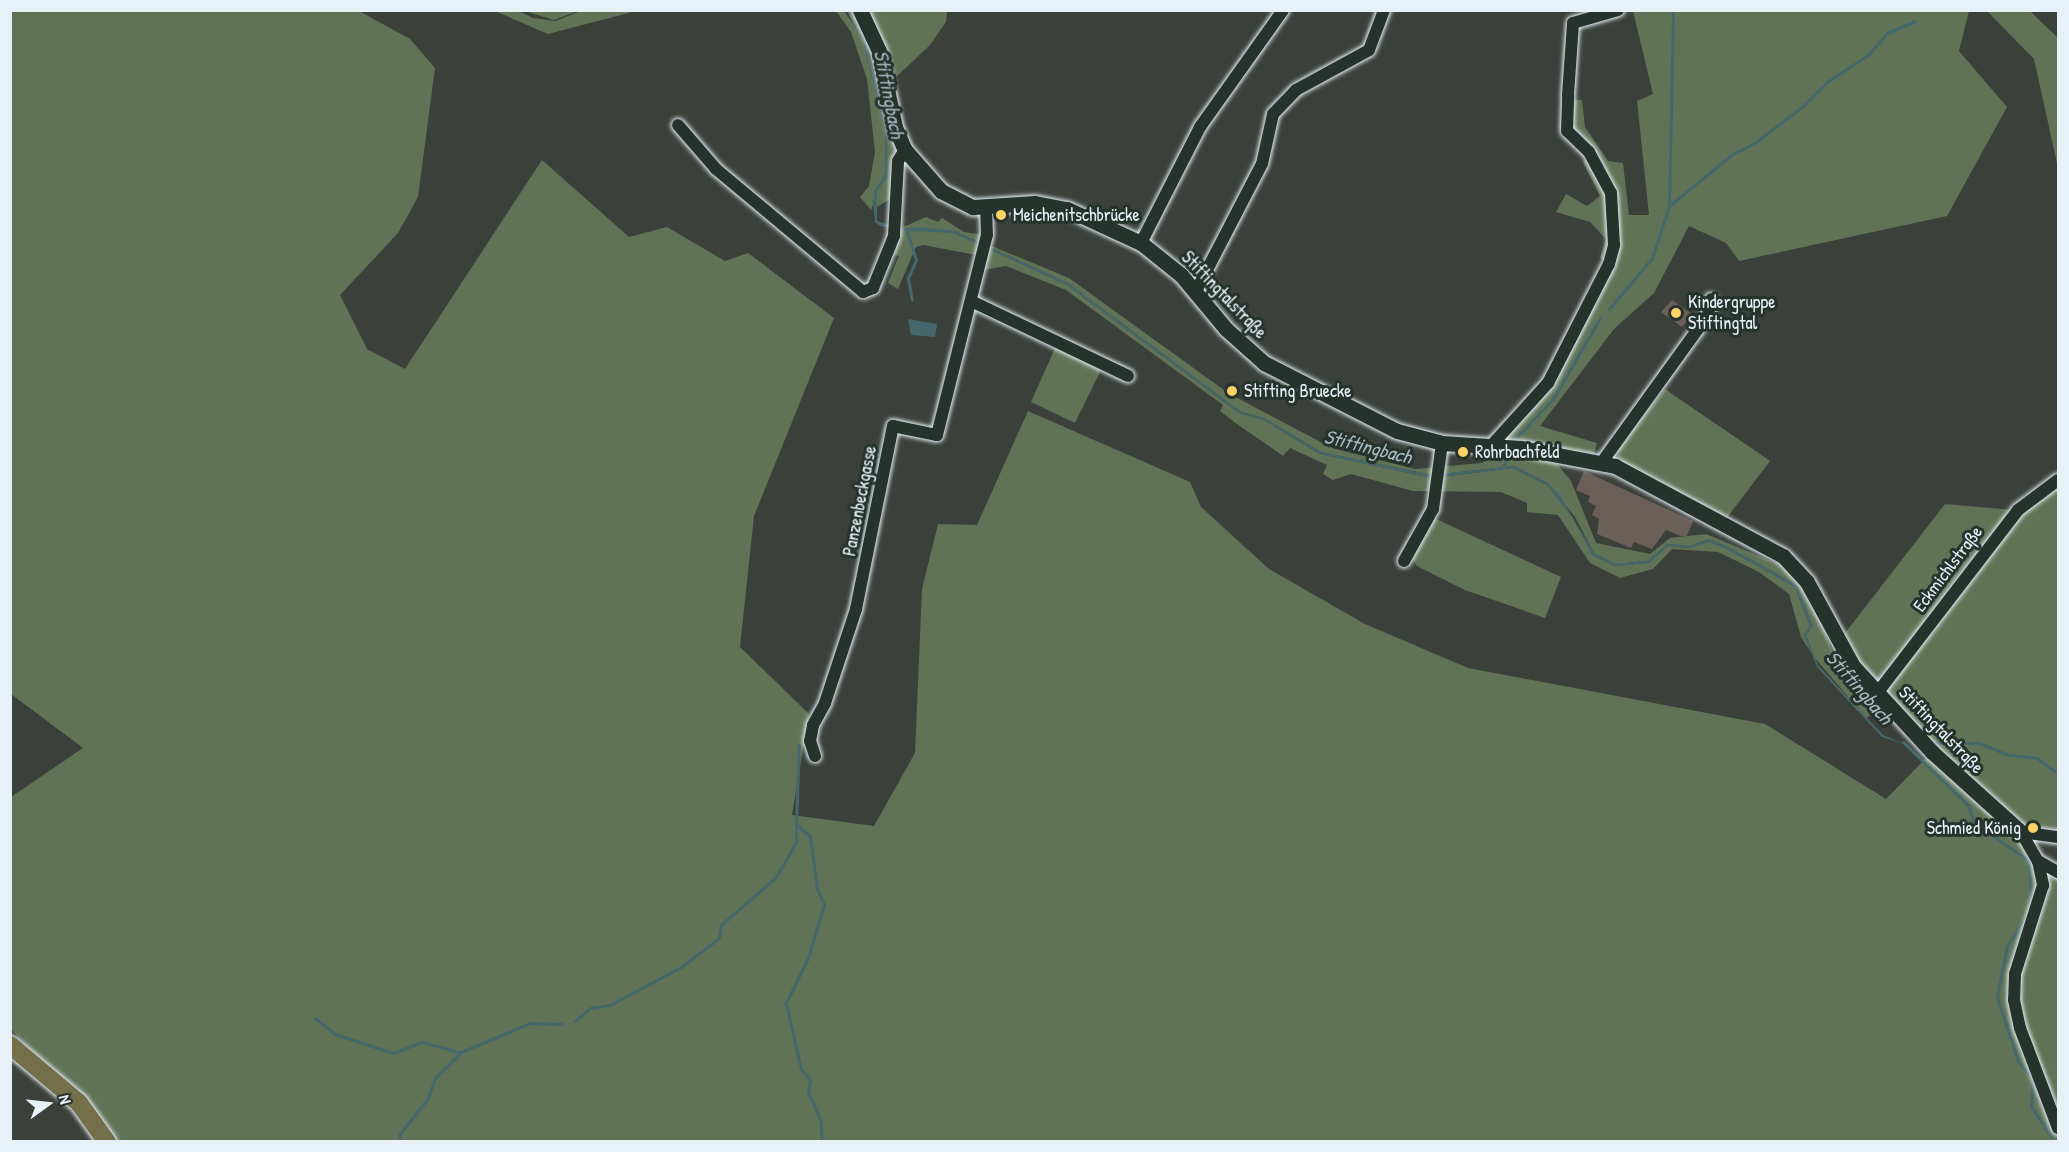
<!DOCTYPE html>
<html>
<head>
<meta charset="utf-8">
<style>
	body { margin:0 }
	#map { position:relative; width:2069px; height:1152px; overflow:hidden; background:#3b403a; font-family:"Patrick Hand",sans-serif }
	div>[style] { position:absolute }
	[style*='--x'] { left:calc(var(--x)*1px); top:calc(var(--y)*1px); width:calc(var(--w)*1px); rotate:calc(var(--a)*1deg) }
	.green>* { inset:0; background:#607356 }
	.water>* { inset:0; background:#46686c }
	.stream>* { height:3px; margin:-1.5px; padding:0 1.5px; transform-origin:1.5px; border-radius:1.5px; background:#46686c }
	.building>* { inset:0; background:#6b5f59 }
	.roads { filter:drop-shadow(0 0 2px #e8f1f8) drop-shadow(0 0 2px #e8f1f8) }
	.minor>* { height:12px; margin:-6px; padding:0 6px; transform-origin:6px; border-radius:6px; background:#26332d }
	.tertiary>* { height:15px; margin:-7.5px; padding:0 7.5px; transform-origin:7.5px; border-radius:7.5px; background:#26332d }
	.primary>* { height:18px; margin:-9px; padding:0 9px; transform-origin:9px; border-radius:9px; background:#726f4a }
	.dots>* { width:16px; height:16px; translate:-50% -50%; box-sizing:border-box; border:3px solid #26332d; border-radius:50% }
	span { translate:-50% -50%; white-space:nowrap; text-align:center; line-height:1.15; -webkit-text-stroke:6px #26332d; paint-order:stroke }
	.poi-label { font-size:18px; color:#e8f1f8 }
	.left { translate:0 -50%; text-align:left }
	.right { translate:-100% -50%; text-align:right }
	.street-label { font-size:18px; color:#e8f1f8 }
	.water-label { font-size:20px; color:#a7bac0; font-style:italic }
	.frame { position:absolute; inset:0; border:12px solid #e8f1f8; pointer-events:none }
	.north { position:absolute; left:18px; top:1074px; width:60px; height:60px; -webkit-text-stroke:4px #26332d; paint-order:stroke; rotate:75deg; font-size:16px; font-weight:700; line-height:24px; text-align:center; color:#e8f1f8 }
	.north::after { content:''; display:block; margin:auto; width:21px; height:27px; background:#e8f1f8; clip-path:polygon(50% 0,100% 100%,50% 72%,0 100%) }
</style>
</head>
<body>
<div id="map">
	<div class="green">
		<i style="clip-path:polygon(10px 11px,359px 11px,410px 39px,435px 68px,418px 197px,398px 233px,340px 295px,367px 349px,405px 369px,542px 160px,629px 237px,667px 227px,725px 261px,748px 253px,834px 318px,754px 516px,740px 647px,809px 714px,792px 815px,874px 826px,915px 753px,922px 589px,938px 524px,977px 525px,1028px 411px,1190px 482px,1201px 507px,1269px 569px,1365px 624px,1468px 668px,1765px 724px,1886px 799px,1928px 756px,1983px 809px,1992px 807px,1962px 777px,1960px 766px,1955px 767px,1863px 669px,1842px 637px,1945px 504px,2025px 511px,2058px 488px,2058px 831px,2020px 827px,2037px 874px,2047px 859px,2058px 865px,2058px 1141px,112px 1141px,11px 1029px,11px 797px,83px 748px,11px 694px)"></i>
		<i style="clip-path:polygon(495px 11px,519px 11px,533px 18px,555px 21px,581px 11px,636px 11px,548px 34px)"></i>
		<i style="clip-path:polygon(525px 11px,578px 11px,554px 20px)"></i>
		<i style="clip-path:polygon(836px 11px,844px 11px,863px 40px,885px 130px,885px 174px,871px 210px,860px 197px,869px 186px,875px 152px,867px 79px,851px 32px)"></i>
		<i style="clip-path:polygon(847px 11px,853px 11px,874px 50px,880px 92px,898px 152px,893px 197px,877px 207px,877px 191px,887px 175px,887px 129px,870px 54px)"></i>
		<i style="clip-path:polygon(868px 11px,947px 11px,946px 22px,930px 45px,895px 78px)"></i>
		<i style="clip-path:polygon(1633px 11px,1969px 11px,1959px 51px,2007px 107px,1947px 216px,1739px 261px,1726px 243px,1689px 226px,1654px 293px,1614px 329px,1540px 426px,1597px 443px,1594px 454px,1532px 444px,1530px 459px,1557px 464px,1571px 481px,1596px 543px,1650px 554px,1670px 538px,1706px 534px,1783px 566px,1800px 583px,1819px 616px,1834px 656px,1878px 710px,1866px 718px,1815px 658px,1806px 635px,1812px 626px,1797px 585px,1730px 548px,1709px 539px,1690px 546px,1668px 544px,1647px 561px,1615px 564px,1594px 553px,1575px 517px,1548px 483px,1514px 466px,1432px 475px,1321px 452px,1264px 418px,1241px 412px,1068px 283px,955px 231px,901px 228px,926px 217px,938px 222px,942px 218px,964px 232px,984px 235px,982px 242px,1069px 278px,1228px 393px,1332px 448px,1415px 469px,1482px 463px,1494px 457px,1616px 266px,1600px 258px,1606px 239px,1590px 222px,1556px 212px,1566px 194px,1587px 206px,1600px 196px,1583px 162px,1595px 153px,1574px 129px,1573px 100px,1582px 100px,1585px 127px,1608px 161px,1623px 163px,1629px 215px,1649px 215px,1637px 101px,1653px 94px)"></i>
		<i style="clip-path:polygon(1987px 11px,2030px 11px,2058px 38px,2058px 168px,2034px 59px)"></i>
		<i style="clip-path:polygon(917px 229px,954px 233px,1067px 285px,1239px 413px,1264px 420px,1320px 454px,1432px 478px,1513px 468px,1547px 485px,1573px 518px,1592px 555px,1615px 566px,1649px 563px,1668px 546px,1689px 548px,1709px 542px,1727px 549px,1795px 587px,1810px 626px,1804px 635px,1812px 654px,1801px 637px,1789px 594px,1759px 572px,1718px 552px,1672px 549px,1653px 569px,1620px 578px,1590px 563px,1558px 515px,1527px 512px,1527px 503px,1501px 492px,1413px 491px,1351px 474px,1333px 480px,1323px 474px,1327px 465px,1290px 448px,1283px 456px,1237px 424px,1220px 411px,1223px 405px,1066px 290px,1006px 266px,984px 270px,987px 257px,923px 245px,916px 247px,898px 289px,888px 283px,899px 256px,895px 255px,900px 230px)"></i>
		<i style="clip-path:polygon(1056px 346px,1102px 368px,1075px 423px,1031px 402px)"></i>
		<i style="clip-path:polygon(1665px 389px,1770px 461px,1726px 519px,1618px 460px,1618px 446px)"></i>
		<i style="clip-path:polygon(1434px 518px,1561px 577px,1545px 618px,1465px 590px,1417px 566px,1413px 560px,1419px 543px)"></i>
	</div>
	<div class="water">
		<i style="clip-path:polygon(844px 11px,865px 39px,887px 129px,888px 176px,877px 191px,877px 221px,907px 229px,917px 227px,955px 231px,1068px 283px,1241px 412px,1264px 418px,1321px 452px,1432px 475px,1514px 466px,1548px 483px,1559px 494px,1594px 553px,1615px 564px,1647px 561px,1668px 544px,1690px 546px,1709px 539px,1730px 548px,1797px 585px,1813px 626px,1806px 635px,1818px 665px,1883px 735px,1904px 744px,1882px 737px,1817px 667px,1804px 635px,1810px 626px,1795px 587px,1727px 549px,1709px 542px,1689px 548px,1668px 546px,1649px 563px,1615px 566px,1592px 555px,1573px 518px,1547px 485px,1513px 468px,1432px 478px,1320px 454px,1264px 420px,1239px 413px,1067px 285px,954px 233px,907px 231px,880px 226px,875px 222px,873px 202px,875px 190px,885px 174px,885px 130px,863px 40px)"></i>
		<i style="clip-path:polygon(908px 319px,937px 324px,935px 337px,911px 335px)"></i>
	</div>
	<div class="stream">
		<i style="--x:1669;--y:206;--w:196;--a:-88.8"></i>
		<i style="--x:906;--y:229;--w:33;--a:72"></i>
		<i style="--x:916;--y:260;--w:20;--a:114"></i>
		<i style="--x:908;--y:278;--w:22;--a:80"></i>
		<i style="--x:1609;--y:309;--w:67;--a:-49.9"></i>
		<i style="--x:1652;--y:258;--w:55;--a:-71.9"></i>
		<i style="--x:1669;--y:206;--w:80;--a:-39.4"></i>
		<i style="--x:1731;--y:155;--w:28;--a:-27"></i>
		<i style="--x:1756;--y:142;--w:59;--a:-37.5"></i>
		<i style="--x:1803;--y:106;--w:34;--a:-45"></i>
		<i style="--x:1827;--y:82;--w:49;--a:-33.4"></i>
		<i style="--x:1868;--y:55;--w:29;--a:-49"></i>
		<i style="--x:1887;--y:33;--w:30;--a:-23"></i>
		<i style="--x:1513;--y:441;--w:58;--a:-46.4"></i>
		<i style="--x:1553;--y:399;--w:94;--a:-59.9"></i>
		<i style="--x:1502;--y:468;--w:16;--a:-63"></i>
		<i style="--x:1903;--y:742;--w:91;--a:44.1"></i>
		<i style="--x:1968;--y:805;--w:19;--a:72"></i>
		<i style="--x:1974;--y:823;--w:65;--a:34.4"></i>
		<i style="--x:2028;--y:860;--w:41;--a:84.4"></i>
		<i style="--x:1931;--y:743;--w:48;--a:0"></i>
		<i style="--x:1979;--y:743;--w:32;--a:22"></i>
		<i style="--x:2009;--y:755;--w:28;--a:6"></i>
		<i style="--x:2037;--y:758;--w:26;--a:37"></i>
		<i style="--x:799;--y:745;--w:79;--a:92.2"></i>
		<i style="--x:796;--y:824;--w:18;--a:41"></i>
		<i style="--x:810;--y:836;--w:53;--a:82.5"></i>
		<i style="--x:817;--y:889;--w:17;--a:65"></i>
		<i style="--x:824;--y:904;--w:56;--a:106.5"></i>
		<i style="--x:808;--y:958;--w:50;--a:116.1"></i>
		<i style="--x:786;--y:1003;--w:68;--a:77.2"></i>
		<i style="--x:801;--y:1069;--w:14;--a:51"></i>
		<i style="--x:810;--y:1080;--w:12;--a:99"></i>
		<i style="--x:808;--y:1092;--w:30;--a:66"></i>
		<i style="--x:820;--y:1119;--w:23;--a:85"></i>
		<i style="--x:2030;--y:910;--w:43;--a:122.6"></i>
		<i style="--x:2007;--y:946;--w:52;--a:101.1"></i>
		<i style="--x:1997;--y:997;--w:67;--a:71.8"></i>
		<i style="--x:2018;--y:1061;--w:23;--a:50"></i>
		<i style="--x:2033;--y:1079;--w:27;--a:94"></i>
		<i style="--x:2031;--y:1106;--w:37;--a:57"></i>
		<i style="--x:315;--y:1018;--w:26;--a:39"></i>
		<i style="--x:335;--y:1034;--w:61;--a:18.1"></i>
		<i style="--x:393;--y:1053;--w:31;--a:-21"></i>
		<i style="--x:422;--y:1042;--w:39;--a:15"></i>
		<i style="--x:575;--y:1021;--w:20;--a:-41"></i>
		<i style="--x:590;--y:1008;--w:20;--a:-9"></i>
		<i style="--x:610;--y:1005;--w:81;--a:-28.2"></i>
		<i style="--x:681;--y:967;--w:48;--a:-37.3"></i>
		<i style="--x:719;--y:938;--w:13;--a:-81"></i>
		<i style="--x:721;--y:925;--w:73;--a:-41.1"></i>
		<i style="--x:776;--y:877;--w:39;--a:-60"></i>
		<i style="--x:796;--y:843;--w:18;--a:-90"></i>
		<i style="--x:400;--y:1142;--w:7;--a:-98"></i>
		<i style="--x:399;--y:1135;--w:47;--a:-51.9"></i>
		<i style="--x:428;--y:1098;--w:21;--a:-71"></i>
		<i style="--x:435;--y:1078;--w:37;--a:-45"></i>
		<i style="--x:461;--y:1052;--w:75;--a:-22.8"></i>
		<i style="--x:530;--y:1023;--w:32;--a:2"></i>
	</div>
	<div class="building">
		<i style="clip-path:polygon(1672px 300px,1692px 314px,1682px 327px,1661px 312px)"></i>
		<i style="clip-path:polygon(1584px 471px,1693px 521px,1686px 538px,1666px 530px,1652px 549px,1634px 542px,1631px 548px,1597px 534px,1599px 519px,1592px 515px,1596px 506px,1588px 502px,1590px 496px,1576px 490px)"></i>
	</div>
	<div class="roads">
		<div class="minor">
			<i style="--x:678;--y:125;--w:58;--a:49.2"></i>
			<i style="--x:716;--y:169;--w:192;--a:39.9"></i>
			<i style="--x:863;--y:292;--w:11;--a:-22"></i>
			<i style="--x:873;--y:288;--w:56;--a:-68"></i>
			<i style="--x:894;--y:236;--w:75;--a:-86.9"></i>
			<i style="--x:898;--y:161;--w:13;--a:-58"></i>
			<i style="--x:1141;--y:243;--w:130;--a:-63"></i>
			<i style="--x:1200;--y:127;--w:143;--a:-54.6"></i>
			<i style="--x:1195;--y:293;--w:145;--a:-62.6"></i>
			<i style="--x:1262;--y:164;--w:51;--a:-77.6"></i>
			<i style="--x:1273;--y:114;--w:33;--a:-46"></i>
			<i style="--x:1296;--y:90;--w:83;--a:-28.7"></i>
			<i style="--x:1369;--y:50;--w:43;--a:-69.4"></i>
			<i style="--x:971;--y:301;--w:174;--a:25.5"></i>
			<i style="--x:1489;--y:448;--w:88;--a:-47.8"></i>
			<i style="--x:1548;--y:383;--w:134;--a:-62.9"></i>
			<i style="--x:1609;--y:264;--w:20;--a:-75"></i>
			<i style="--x:1614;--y:245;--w:52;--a:-93.3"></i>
			<i style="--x:1611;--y:193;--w:47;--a:-118.2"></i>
			<i style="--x:1589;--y:152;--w:30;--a:-136"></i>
			<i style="--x:1567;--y:131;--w:36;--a:-88"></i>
			<i style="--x:1568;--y:95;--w:72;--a:-86"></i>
			<i style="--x:1573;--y:23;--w:47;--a:-16.1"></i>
			<i style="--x:1602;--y:462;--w:181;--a:-54.2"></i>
			<i style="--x:1708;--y:315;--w:16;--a:-79"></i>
			<i style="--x:1404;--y:561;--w:60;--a:-60.9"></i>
			<i style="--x:1433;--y:509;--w:67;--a:-82.2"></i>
			<i style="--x:1878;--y:692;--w:230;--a:-52.4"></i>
			<i style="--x:2018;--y:510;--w:50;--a:-36.9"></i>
			<i style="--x:815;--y:756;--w:16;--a:-108"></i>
			<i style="--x:810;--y:741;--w:16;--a:-79"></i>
			<i style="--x:813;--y:725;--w:25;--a:-61"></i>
			<i style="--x:825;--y:703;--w:99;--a:-71.7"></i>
			<i style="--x:856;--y:609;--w:187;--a:-78.6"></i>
			<i style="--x:893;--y:426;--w:45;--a:11.6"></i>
			<i style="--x:937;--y:435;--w:206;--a:-76"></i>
			<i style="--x:987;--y:235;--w:27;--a:-92"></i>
			<i style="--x:2021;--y:832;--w:34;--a:60"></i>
			<i style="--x:2038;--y:861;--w:25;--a:78"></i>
			<i style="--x:2043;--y:885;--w:93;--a:107.5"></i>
			<i style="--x:2015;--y:974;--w:26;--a:92"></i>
			<i style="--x:2014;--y:1000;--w:29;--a:78"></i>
			<i style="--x:2020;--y:1028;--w:107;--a:69.2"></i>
			<i style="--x:2021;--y:832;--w:37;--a:8"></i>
			<i style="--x:2038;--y:861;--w:23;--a:29"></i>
		</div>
		<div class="tertiary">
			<i style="--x:860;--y:10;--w:45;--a:65.1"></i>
			<i style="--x:879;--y:51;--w:78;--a:78.1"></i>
			<i style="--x:895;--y:127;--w:25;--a:67"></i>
			<i style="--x:905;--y:150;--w:55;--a:48.7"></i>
			<i style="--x:941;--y:191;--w:36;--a:27"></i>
			<i style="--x:973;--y:207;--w:62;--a:-3.7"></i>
			<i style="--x:1035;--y:203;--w:33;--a:11"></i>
			<i style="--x:1067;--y:209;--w:81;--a:24.7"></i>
			<i style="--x:1141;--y:243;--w:51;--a:38.7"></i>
			<i style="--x:1181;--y:275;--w:70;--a:50.2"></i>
			<i style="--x:1226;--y:329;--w:51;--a:41.8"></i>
			<i style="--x:1264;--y:363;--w:149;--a:27.1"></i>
			<i style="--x:1397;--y:431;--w:47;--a:14.9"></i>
			<i style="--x:1442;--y:443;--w:79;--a:3.6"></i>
			<i style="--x:1521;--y:448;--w:96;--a:10.8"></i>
			<i style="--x:1615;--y:466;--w:191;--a:28.2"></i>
			<i style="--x:1783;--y:556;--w:35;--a:47"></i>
			<i style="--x:1807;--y:582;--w:96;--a:61.3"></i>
			<i style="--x:1853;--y:666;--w:117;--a:47.4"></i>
			<i style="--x:1932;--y:752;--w:120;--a:42"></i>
		</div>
		<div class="primary">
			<i style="--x:10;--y:1045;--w:90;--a:40"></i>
			<i style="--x:79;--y:1103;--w:48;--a:54.3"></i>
		</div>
	</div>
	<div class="dots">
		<i style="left:1001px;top:215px;background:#ffd166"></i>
		<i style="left:1676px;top:313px;background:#ffd166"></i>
		<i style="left:1232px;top:391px;background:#ffd166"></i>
		<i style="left:1463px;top:452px;background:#ffd166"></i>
		<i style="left:2033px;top:828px;background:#ffd166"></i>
	</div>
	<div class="poi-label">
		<span class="left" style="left:1013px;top:215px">Meichenitschbrücke</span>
		<span class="left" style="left:1688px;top:313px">Kindergruppe<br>Stiftingtal</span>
		<span class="left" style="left:1244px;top:391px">Stifting Bruecke</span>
		<span class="left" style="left:1475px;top:452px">Rohrbachfeld</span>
		<span class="right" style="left:2021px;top:828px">Schmied König</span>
	</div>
	<div class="street-label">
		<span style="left:1224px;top:295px;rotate:46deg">Stiftingtalstraße</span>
		<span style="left:860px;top:501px;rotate:-79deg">Panzenbeckgasse</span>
		<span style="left:1948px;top:569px;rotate:-53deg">Eckmichlstraße</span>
		<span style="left:1941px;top:730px;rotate:46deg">Stiftingtalstraße</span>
	</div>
	<div class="water-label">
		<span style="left:890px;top:94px;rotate:79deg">Stiftingbach</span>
		<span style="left:1368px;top:446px;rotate:14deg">Stiftingbach</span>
		<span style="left:1860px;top:687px;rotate:49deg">Stiftingbach</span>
	</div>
	<div class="frame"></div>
	<div class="north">N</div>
</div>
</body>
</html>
